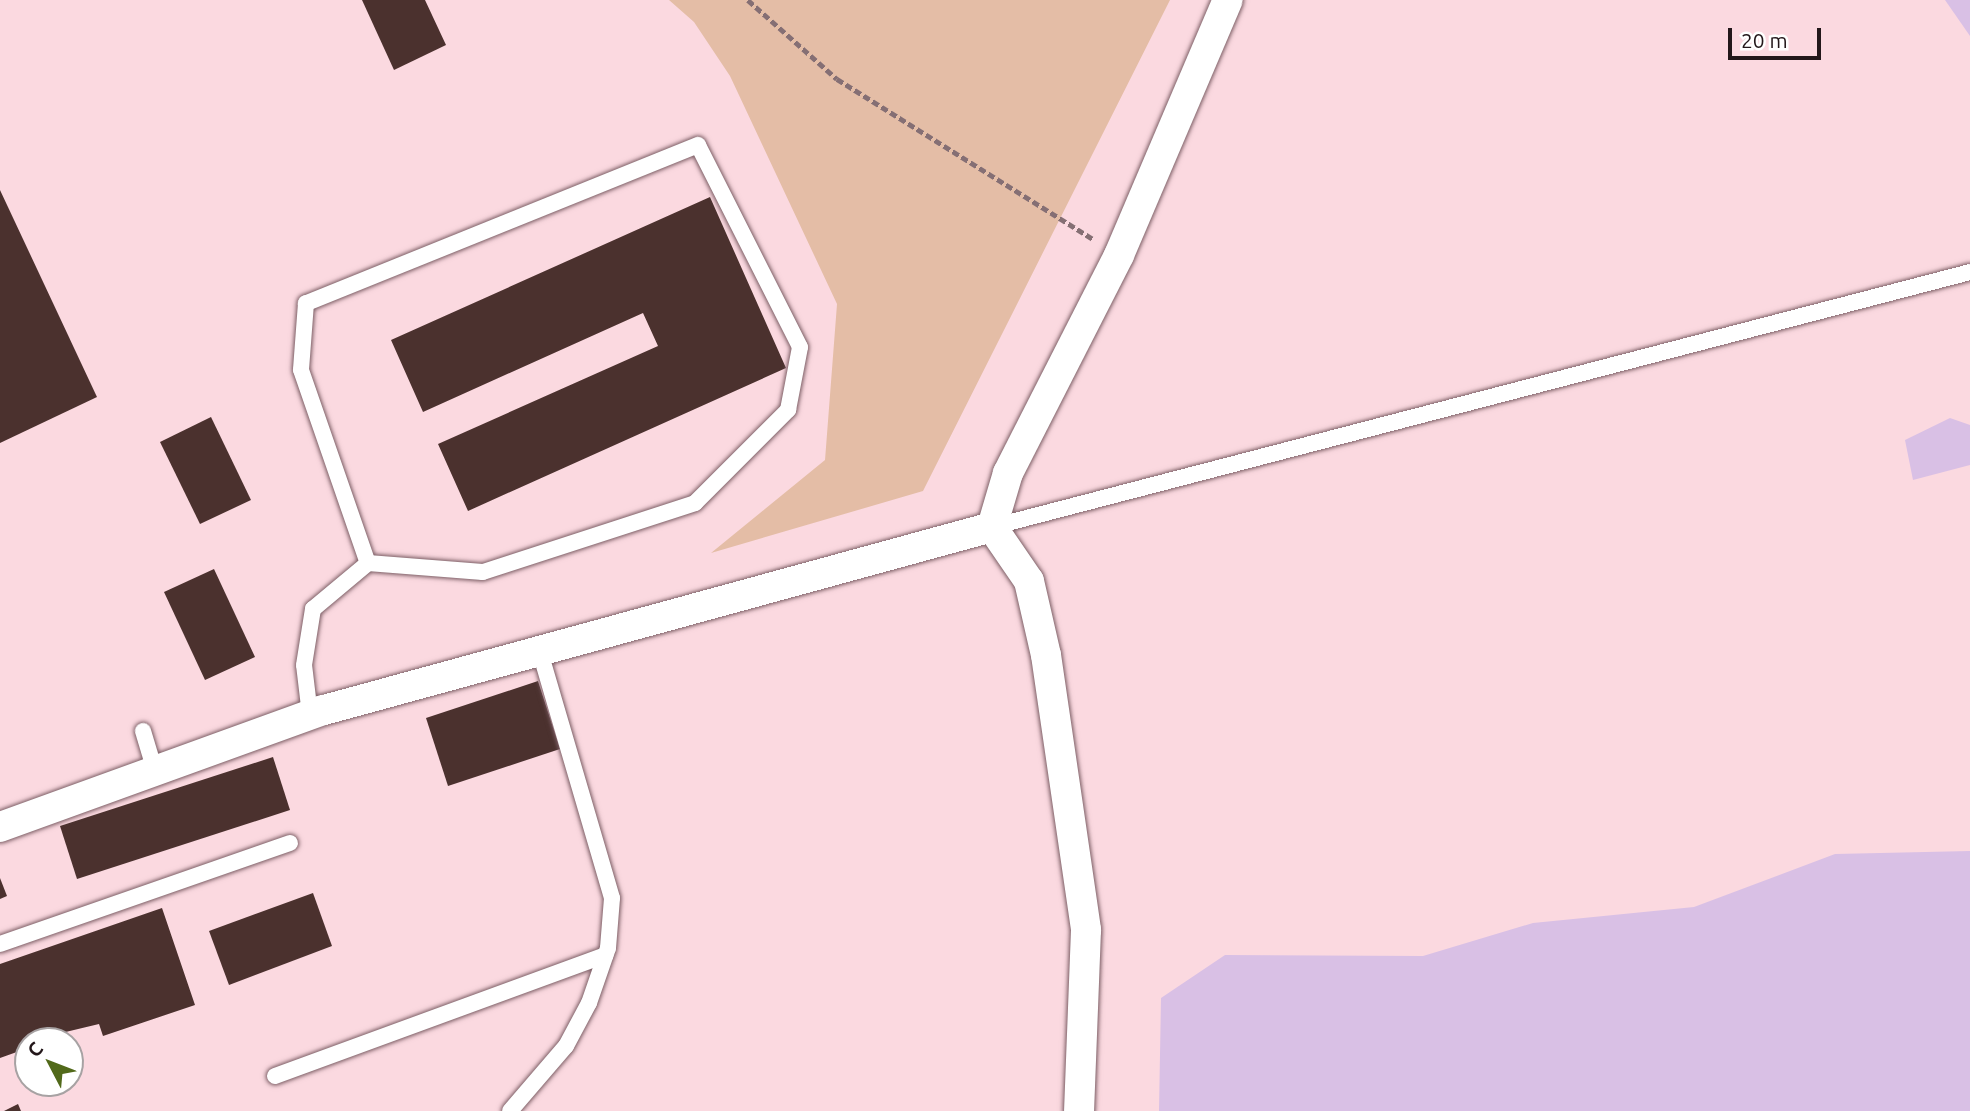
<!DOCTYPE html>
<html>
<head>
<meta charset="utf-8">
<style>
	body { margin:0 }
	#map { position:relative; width:1970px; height:1111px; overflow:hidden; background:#fbd9e0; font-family:Ubuntu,sans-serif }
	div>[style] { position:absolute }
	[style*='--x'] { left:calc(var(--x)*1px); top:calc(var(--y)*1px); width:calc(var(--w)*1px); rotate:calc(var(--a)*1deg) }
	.green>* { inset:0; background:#e4bda6 }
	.water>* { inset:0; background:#d9c0e5 }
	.building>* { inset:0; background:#4b312e }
	.path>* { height:4.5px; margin-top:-2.25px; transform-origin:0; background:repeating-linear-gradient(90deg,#856f74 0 7px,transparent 0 10.5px) }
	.roads { filter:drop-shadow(0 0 2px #7d5f66) drop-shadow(0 0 2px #7d5f66) }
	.lane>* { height:16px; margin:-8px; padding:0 8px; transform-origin:8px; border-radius:8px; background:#fff }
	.street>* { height:30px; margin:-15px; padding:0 15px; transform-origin:15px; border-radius:15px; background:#fff }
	span { translate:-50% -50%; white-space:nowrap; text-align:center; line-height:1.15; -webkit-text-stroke:7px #fff; paint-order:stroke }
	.north { position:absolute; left:14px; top:1027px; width:70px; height:70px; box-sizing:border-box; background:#fff; border:2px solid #a7a2a3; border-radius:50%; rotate:312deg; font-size:19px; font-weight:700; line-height:28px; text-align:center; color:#23171a }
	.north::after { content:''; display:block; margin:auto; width:24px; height:32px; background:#51691a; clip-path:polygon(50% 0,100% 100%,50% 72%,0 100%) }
	.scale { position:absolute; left:1728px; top:28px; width:93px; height:32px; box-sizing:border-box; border:4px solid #23171a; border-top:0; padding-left:9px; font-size:21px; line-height:24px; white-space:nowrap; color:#23171a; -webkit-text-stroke:5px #fff; paint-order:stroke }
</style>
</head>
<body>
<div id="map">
	<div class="green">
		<i style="clip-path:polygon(669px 0,1170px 0,923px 491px,711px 553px,825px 460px,837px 304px,730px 76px,694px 22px)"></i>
	</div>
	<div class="water">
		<i style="clip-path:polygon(1945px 0,1970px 0,1970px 36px)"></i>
		<i style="clip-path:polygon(1950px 418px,1970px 425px,1970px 465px,1913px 480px,1905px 440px)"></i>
		<i style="clip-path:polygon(1970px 851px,1970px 1111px,1159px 1111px,1161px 998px,1225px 955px,1423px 956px,1533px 923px,1694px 907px,1835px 854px)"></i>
	</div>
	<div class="building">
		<i style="clip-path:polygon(362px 0,425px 0,446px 45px,394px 70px)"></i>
		<i style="clip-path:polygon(0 190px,97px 397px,0 443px)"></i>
		<i style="clip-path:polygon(710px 197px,786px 368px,468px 511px,438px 444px,658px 346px,643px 313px,423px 412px,391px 340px)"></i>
		<i style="clip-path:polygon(211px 417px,251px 500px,200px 524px,160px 442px)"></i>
		<i style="clip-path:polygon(214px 569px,255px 657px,205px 680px,164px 592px)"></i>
		<i style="clip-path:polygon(538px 681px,560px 749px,448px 786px,426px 718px)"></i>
		<i style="clip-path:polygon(273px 757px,290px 810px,77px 879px,60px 826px)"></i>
		<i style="clip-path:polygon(0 878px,7px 896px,0 899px)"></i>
		<i style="clip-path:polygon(313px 893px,332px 946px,229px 985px,209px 931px)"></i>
		<i style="clip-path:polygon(162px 908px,195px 1005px,103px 1036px,99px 1024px,28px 1041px,28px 1048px,0 1058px,0 964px)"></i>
		<i style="clip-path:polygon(18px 1104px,21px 1111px,4px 1111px)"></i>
	</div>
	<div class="path">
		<i style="--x:748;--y:0;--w:119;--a:41.6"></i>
		<i style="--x:837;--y:79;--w:304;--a:32"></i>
	</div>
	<div class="roads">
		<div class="lane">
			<i style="--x:992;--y:527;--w:1011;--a:-14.61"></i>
			<i style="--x:310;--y:715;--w:50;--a:-96.8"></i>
			<i style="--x:304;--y:665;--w:57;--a:-80.9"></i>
			<i style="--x:313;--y:609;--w:72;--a:-39.9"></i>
			<i style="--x:368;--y:563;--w:115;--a:4.5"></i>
			<i style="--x:483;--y:572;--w:223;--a:-18"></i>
			<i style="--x:695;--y:503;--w:132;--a:-45"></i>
			<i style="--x:788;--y:410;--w:64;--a:-79.2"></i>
			<i style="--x:800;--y:347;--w:226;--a:-116.8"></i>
			<i style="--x:698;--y:145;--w:423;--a:158"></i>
			<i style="--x:306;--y:303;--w:67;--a:94.3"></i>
			<i style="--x:301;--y:370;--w:204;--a:70.9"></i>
			<i style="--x:143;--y:731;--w:42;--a:73.3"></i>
			<i style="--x:0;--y:944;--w:307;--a:-19.2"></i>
			<i style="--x:275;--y:1076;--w:352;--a:-20.1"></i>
			<i style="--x:510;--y:1111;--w:86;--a:-49.3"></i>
			<i style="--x:566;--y:1046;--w:49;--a:-61.9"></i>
			<i style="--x:589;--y:1003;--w:58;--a:-70.9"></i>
			<i style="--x:608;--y:948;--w:50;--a:-85.4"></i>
			<i style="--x:612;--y:898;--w:259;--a:-106.3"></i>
		</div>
		<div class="street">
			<i style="--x:992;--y:527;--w:65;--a:55.6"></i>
			<i style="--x:1029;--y:581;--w:76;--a:77.1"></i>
			<i style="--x:1046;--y:655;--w:278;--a:81.7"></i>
			<i style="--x:1086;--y:930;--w:181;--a:92.2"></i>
			<i style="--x:992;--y:527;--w:56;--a:-73.5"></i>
			<i style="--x:1008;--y:473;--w:245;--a:-63"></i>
			<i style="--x:1119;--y:255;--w:277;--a:-66.9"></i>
			<i style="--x:0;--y:827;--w:344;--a:-19.9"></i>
			<i style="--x:324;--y:710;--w:693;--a:-15.32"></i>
		</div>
	</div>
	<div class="north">С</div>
	<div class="scale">20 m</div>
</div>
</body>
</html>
